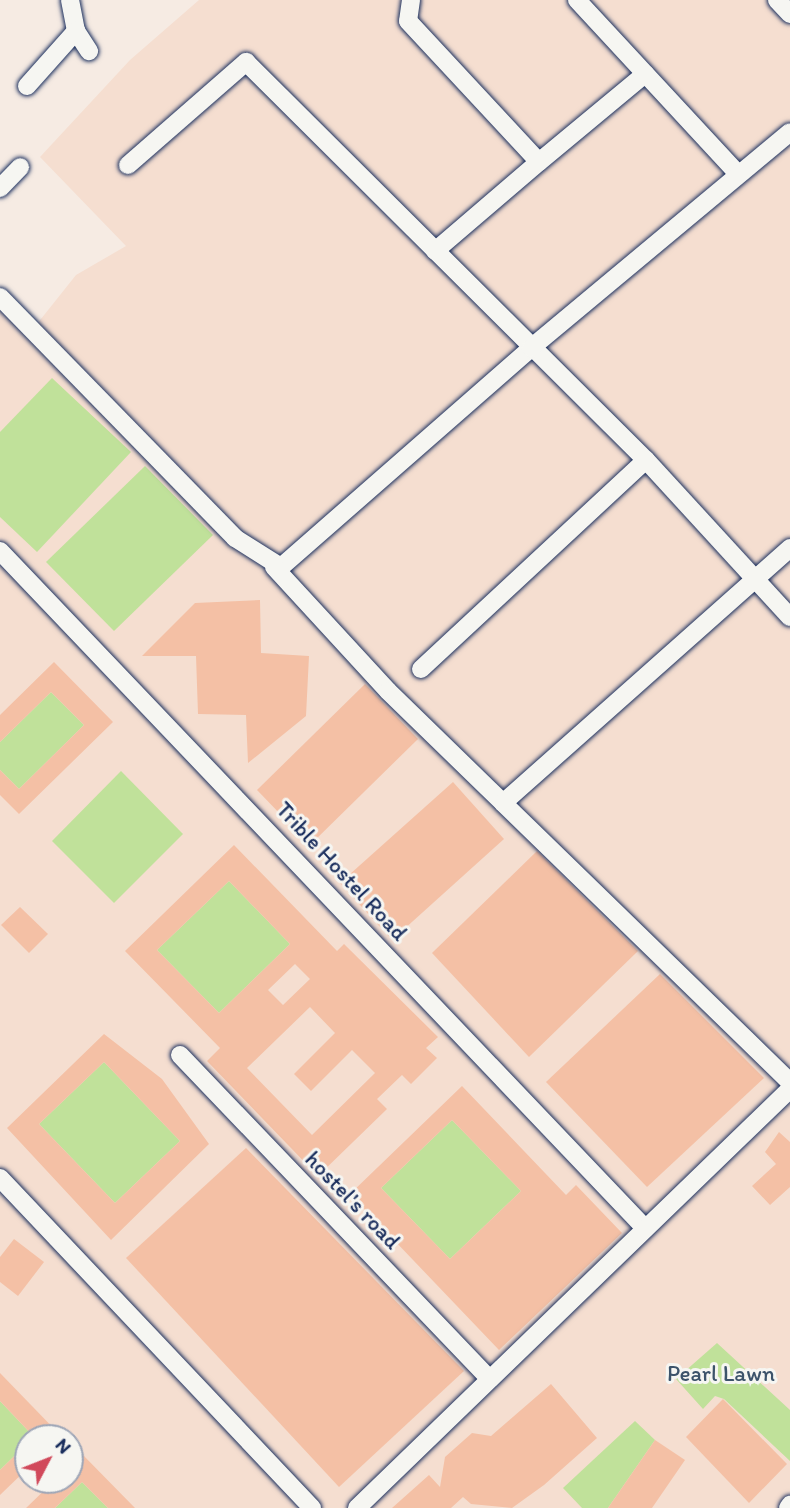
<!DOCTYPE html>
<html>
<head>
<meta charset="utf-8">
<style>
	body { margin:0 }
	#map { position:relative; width:790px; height:1508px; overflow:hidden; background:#f6ebe3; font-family:Itim,sans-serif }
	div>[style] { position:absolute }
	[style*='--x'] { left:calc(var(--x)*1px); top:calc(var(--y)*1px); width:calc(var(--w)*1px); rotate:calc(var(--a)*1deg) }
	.built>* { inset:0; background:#f5ded0 }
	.green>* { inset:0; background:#c0e19a }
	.building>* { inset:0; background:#f4c0a5 }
	.roads { filter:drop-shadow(0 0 2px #1b2f5e) drop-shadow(0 0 2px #1b2f5e) }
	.minor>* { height:18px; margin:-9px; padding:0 9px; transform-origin:9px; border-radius:9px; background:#f6f6f2 }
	span { translate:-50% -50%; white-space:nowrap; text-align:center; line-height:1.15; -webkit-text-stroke:6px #f6f6f2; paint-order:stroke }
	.street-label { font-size:23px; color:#1b2f5e }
	.park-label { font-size:23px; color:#3c536a }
	.north { position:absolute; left:14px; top:1424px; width:70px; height:70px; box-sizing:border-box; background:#f6f6f2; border:2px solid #9ea6b7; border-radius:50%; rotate:48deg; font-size:19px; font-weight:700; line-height:28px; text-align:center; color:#1b2f5e }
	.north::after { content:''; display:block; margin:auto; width:24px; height:32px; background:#d1495b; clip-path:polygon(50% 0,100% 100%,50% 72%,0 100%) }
</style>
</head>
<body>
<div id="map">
	<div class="built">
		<i style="clip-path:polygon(evenodd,199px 0,790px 0,790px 1508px,0 1508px,0 305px,29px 334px,76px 275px,126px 246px,40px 157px,130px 60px,199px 0,28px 1438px,70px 1438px,70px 1480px,28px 1480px,28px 1438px)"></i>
	</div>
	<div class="green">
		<i style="clip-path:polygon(52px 378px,131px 452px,37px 552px,0 517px,0 432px)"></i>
		<i style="clip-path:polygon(145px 466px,213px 535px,114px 631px,46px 562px)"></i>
		<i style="clip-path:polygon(51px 692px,84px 725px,19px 789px,0 770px,0 742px)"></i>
		<i style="clip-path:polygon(121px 771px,183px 834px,114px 903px,52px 841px)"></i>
		<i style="clip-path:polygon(229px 881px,290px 944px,219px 1013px,157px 950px)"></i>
		<i style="clip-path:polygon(104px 1062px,180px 1141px,115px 1203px,39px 1124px)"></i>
		<i style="clip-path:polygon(452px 1120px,521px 1191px,450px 1259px,381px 1188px)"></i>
		<i style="clip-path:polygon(717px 1343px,790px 1410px,790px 1461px,724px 1399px,715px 1396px,703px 1409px,676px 1379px)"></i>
		<i style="clip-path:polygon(0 1401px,34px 1437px,0 1470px)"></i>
		<i style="clip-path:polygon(635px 1421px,655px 1440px,608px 1508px,582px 1508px,563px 1488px)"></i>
		<i style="clip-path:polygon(82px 1482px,108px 1508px,55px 1508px)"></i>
	</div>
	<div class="building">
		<i style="clip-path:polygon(260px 600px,261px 653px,309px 656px,306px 716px,248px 763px,246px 715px,198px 714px,196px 656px,142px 656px,195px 603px)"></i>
		<i style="clip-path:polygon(54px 662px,113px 722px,19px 814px,0 795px,0 770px,19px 789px,84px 725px,51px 692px,0 742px,0 715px)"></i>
		<i style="clip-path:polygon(365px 684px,418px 739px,310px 845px,257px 790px)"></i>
		<i style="clip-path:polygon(453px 782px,504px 839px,392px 940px,340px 883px)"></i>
		<i style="clip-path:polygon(evenodd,234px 845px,337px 951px,344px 944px,438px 1037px,426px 1048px,437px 1058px,411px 1084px,402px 1075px,377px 1099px,387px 1109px,318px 1176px,207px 1061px,220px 1048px,125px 951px,234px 845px,229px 881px,290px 944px,219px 1013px,157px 950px,229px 881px,234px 845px,295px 964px,310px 979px,283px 1005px,268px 990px,295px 964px,234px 845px,310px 1007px,335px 1033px,294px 1074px,311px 1091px,352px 1050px,375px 1073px,312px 1135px,247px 1068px,310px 1007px)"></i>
		<i style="clip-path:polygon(537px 851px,638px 951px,529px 1057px,432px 953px)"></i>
		<i style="clip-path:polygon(20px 907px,48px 934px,29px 953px,1px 925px)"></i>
		<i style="clip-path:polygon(660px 974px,764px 1078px,647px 1187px,546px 1082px)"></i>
		<i style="clip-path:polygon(evenodd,104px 1034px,162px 1079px,209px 1144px,111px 1240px,7px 1128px,104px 1034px,104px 1062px,180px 1141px,115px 1203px,39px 1124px,104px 1062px)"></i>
		<i style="clip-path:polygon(evenodd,462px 1086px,566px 1195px,576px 1185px,622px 1233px,499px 1350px,350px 1194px,462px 1086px,452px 1120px,521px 1191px,450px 1259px,381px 1188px,452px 1120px)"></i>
		<i style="clip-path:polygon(779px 1132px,790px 1142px,790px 1187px,770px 1205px,752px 1186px,776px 1164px,765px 1152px)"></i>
		<i style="clip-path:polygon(246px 1148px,464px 1371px,339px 1487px,126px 1258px)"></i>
		<i style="clip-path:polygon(14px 1239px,44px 1262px,18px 1296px,0 1282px,0 1257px)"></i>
		<i style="clip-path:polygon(0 1373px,63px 1438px,35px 1438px,0 1401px)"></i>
		<i style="clip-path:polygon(551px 1384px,597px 1438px,544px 1485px,512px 1508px,471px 1504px,463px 1497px,451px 1508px,392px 1508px,429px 1475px,440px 1487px,445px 1457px,472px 1433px,491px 1436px)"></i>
		<i style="clip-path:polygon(723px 1399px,787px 1464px,749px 1503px,686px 1437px)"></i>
		<i style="clip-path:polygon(655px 1440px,685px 1460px,652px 1508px,608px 1508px)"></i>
		<i style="clip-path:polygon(28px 1443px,28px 1468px,0 1495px,0 1470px)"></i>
		<i style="clip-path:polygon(82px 1454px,135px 1508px,108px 1508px,82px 1482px,55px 1508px,26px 1508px,55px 1480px,70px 1480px,70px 1466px)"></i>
	</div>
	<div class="roads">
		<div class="minor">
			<i style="--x:70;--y:0;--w:32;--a:79"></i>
			<i style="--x:76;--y:31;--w:24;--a:57"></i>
			<i style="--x:411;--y:0;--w:21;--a:98"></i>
			<i style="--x:408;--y:21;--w:192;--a:47.1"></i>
			<i style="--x:539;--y:162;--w:138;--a:-39.7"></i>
			<i style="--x:577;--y:0;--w:237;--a:47.2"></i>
			<i style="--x:777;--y:0;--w:19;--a:47"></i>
			<i style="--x:27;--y:86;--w:74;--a:-48.3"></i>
			<i style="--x:128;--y:165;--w:157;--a:-41.1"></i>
			<i style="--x:246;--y:62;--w:564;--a:44.86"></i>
			<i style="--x:646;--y:460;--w:213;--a:47.5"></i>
			<i style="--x:0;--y:188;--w:29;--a:-46"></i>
			<i style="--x:435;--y:251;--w:137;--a:-40.6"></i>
			<i style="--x:0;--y:297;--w:337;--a:45.7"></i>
			<i style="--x:235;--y:538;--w:54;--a:32.2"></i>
			<i style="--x:281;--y:567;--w:332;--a:-41.2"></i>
			<i style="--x:531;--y:348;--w:337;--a:-39.8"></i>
			<i style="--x:0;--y:551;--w:935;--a:46.39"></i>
			<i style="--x:274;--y:567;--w:168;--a:47.4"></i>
			<i style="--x:388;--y:691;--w:561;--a:44.21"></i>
			<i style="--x:421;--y:669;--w:307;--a:-42.9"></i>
			<i style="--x:503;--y:803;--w:384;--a:-41.6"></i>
			<i style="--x:180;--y:1055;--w:448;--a:46.3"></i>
			<i style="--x:0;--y:1178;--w:454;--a:46.6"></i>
			<i style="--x:357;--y:1508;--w:603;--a:-44.06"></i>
			<i style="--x:788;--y:1508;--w:4;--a:-56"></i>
		</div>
	</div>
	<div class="street-label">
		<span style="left:342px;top:871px;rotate:47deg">Trible Hostel Road</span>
		<span style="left:353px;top:1200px;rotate:46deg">hostel's road</span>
	</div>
	<div class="park-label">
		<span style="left:721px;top:1373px">Pearl Lawn</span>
	</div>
	<div class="north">N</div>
</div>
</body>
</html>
